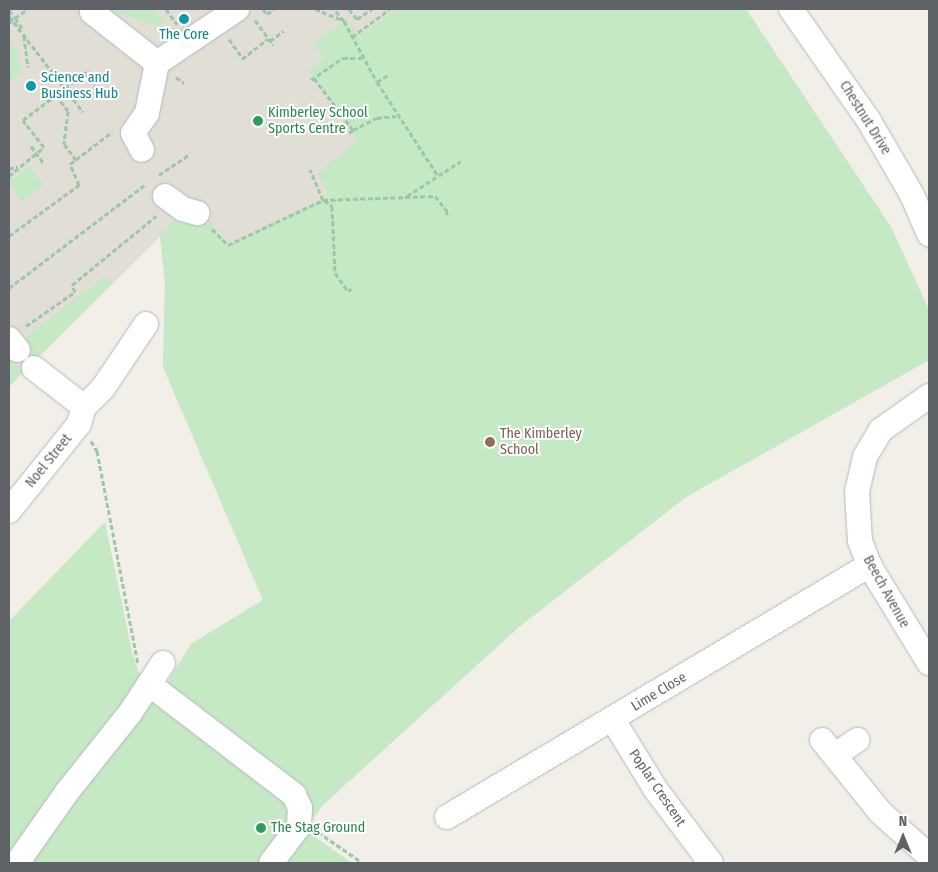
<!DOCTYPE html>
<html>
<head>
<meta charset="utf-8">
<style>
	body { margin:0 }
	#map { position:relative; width:938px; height:872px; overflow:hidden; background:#f1efe8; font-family:"Fira Sans Condensed",sans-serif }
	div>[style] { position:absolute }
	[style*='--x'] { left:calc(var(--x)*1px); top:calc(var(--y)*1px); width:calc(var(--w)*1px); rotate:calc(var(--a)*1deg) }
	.education>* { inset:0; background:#e1ded6 }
	.green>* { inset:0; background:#c5e8c5 }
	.path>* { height:3px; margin-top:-1.5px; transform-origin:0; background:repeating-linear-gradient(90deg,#9cc7a9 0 5px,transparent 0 7.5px) }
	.roads { filter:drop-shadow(0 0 1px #b5b8bc) drop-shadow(0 0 1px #b5b8bc) }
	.minor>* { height:24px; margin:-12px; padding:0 12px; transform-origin:12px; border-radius:12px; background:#fff }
	.dots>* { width:14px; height:14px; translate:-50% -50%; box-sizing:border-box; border:2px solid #fff; border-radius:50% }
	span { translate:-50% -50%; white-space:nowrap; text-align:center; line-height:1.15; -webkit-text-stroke:4px #fff; paint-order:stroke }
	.culture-label { font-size:14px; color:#0d838f }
	.left { translate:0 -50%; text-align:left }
	.leisure-label { font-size:14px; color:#27864d }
	.street-label { font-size:14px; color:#5f6368 }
	.education-label { font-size:14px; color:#785e54 }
	.frame { position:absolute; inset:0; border:10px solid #5f6368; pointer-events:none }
	.north { position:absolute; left:878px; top:812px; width:50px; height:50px; -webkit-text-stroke:4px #fff; paint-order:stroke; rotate:0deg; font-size:14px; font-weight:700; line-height:20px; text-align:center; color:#5f6368 }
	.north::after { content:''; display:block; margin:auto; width:18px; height:22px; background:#5f6368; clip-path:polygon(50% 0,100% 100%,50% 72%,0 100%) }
</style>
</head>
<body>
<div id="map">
	<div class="education">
		<i style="clip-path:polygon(9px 9px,746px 9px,891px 227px,929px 310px,929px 360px,686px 497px,519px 627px,191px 644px,263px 600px,163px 367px,165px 283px,160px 237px,9px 387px)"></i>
	</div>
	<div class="green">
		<i style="clip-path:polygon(105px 9px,152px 9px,165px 21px,159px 26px)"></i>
		<i style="clip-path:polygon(396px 9px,746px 9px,891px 227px,929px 310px,929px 360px,686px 497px,519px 627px,323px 805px,305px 830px,352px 863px,9px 863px,9px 621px,105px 522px,132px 652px,139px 674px,153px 663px,167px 683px,191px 644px,263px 600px,163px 367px,165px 283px,160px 236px,192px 198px,228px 245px,323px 200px,328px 194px,318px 174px,357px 141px,353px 130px,309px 71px,324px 59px,313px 44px,346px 19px,359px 36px)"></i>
		<i style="clip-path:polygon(9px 41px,17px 49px,21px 72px,9px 81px)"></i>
		<i style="clip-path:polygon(29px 166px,43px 185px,22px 201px,9px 182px)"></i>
		<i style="clip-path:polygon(104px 277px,113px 282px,35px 360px,18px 343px)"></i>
		<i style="clip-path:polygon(9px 356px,23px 372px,9px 386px)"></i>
	</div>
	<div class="path">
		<i style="--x:166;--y:9;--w:19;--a:54"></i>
		<i style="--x:263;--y:9;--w:6;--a:51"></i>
		<i style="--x:267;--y:14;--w:9;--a:-36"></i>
		<i style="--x:315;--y:9;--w:31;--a:22"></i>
		<i style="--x:344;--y:21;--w:16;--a:-130"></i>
		<i style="--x:349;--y:9;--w:13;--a:51"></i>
		<i style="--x:357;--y:19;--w:18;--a:-34"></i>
		<i style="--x:9;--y:10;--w:10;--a:53"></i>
		<i style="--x:15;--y:18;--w:16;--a:-35"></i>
		<i style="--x:9;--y:16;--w:121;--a:52.4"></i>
		<i style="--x:255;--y:20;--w:31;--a:54"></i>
		<i style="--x:344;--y:21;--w:69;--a:61.6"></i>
		<i style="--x:377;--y:82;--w:15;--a:-32"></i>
		<i style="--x:9;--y:23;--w:8;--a:-40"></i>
		<i style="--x:15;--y:18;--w:12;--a:55"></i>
		<i style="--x:24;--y:36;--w:31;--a:83"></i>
		<i style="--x:352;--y:37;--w:47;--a:-36.4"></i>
		<i style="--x:229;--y:39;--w:24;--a:55"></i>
		<i style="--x:270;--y:41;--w:17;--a:-36"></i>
		<i style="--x:242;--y:59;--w:33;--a:-38"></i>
		<i style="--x:85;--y:73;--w:29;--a:54"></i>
		<i style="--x:176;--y:77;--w:10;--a:37"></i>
		<i style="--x:314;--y:78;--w:65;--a:53.1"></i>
		<i style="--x:353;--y:130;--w:5;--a:143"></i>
		<i style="--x:311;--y:80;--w:39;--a:-35"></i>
		<i style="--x:343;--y:58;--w:19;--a:0"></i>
		<i style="--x:377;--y:82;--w:112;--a:57"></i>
		<i style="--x:56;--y:95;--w:20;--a:53"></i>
		<i style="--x:68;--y:111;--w:33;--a:97"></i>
		<i style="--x:64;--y:144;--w:20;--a:53"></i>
		<i style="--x:353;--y:130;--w:27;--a:-27"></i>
		<i style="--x:377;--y:118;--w:19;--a:-6"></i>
		<i style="--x:31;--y:146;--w:22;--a:54"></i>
		<i style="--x:9;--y:169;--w:9;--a:-18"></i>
		<i style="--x:159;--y:175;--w:37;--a:-34"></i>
		<i style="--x:9;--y:176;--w:45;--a:-39.6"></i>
		<i style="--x:44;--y:147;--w:34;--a:-128"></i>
		<i style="--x:23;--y:120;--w:83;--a:-37.1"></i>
		<i style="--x:407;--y:196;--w:64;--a:-32.9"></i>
		<i style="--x:323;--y:200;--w:112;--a:-2"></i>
		<i style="--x:435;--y:196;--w:21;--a:51"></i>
		<i style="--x:448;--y:212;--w:3;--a:135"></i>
		<i style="--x:324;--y:200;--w:10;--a:37"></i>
		<i style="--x:332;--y:206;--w:67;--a:87.4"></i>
		<i style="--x:335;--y:273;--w:22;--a:54"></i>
		<i style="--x:348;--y:291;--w:4;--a:-34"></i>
		<i style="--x:212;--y:229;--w:23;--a:45"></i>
		<i style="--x:228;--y:245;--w:105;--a:-25.3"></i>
		<i style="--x:323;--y:200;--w:33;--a:-113"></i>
		<i style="--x:9;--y:236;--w:87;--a:-36.1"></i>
		<i style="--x:79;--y:185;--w:23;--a:-113"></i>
		<i style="--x:70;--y:164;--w:53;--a:-37.3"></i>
		<i style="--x:9;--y:288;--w:172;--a:-37.2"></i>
		<i style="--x:26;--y:326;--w:60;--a:-34.8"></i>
		<i style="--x:75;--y:292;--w:8;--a:-113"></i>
		<i style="--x:72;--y:285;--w:109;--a:-39.4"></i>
		<i style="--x:91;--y:441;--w:12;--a:59"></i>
		<i style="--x:97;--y:451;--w:217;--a:79.1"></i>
		<i style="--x:318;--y:832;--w:55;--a:34.6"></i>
	</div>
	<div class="roads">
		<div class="minor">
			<i style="--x:791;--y:9;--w:136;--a:55.1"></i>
			<i style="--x:869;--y:121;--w:86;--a:59.8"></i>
			<i style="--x:912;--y:195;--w:43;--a:66.4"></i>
			<i style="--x:92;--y:12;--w:83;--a:38.1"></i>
			<i style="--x:157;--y:63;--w:51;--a:101.3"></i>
			<i style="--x:147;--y:113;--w:24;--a:125"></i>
			<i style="--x:133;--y:133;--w:19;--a:62"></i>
			<i style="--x:157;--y:63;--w:97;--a:-34"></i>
			<i style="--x:165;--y:196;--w:22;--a:36"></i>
			<i style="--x:183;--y:209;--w:15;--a:16"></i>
			<i style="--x:9;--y:339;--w:14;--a:51"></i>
			<i style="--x:34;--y:368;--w:63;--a:38"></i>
			<i style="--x:929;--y:396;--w:59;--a:144.7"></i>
			<i style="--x:881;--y:430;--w:31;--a:121"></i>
			<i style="--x:865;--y:457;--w:35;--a:103"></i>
			<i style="--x:857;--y:491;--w:50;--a:86.6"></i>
			<i style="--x:860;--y:541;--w:26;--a:69"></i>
			<i style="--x:869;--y:565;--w:115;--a:58.5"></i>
			<i style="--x:9;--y:511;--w:112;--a:-51.2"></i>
			<i style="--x:79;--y:424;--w:18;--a:-74"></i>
			<i style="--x:84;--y:407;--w:27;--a:-45"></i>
			<i style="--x:103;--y:388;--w:77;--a:-56.1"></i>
			<i style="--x:149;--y:684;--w:183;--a:37.4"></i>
			<i style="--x:294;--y:795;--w:14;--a:65"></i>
			<i style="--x:300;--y:808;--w:18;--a:93"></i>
			<i style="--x:299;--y:826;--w:46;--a:127.1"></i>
			<i style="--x:613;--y:720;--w:82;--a:58.4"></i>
			<i style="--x:656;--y:790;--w:91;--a:53"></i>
			<i style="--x:822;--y:740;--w:92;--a:51.1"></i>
			<i style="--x:880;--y:812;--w:66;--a:41.9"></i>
			<i style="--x:835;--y:755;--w:27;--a:-34"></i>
			<i style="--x:447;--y:817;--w:492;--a:-30.8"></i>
			<i style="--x:17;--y:863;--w:87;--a:-54.8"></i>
			<i style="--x:67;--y:792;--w:101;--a:-51.4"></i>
			<i style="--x:130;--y:713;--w:60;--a:-56.6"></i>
		</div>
	</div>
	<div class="dots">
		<i style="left:184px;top:19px;background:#0f9aa8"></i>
		<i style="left:31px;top:86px;background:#0f9aa8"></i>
		<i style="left:258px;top:121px;background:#2e9e5b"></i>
		<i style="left:490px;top:442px;background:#8d6e63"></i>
		<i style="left:261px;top:828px;background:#2e9e5b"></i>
	</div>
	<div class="culture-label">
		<span style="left:184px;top:35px">The Core</span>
		<span class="left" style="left:41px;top:86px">Science and<br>Business Hub</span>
	</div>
	<div class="leisure-label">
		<span class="left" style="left:268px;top:121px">Kimberley School<br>Sports Centre</span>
		<span class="left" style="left:271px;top:828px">The Stag Ground</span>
	</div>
	<div class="street-label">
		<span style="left:865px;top:118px;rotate:58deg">Chestnut Drive</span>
		<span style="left:49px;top:461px;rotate:-51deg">Noel Street</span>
		<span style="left:886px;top:592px;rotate:61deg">Beech Avenue</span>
		<span style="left:659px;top:692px;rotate:-31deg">Lime Close</span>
		<span style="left:657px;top:788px;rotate:56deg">Poplar Crescent</span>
	</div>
	<div class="education-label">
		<span class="left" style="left:500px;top:442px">The Kimberley<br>School</span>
	</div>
	<div class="frame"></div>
	<div class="north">N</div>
</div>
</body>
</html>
